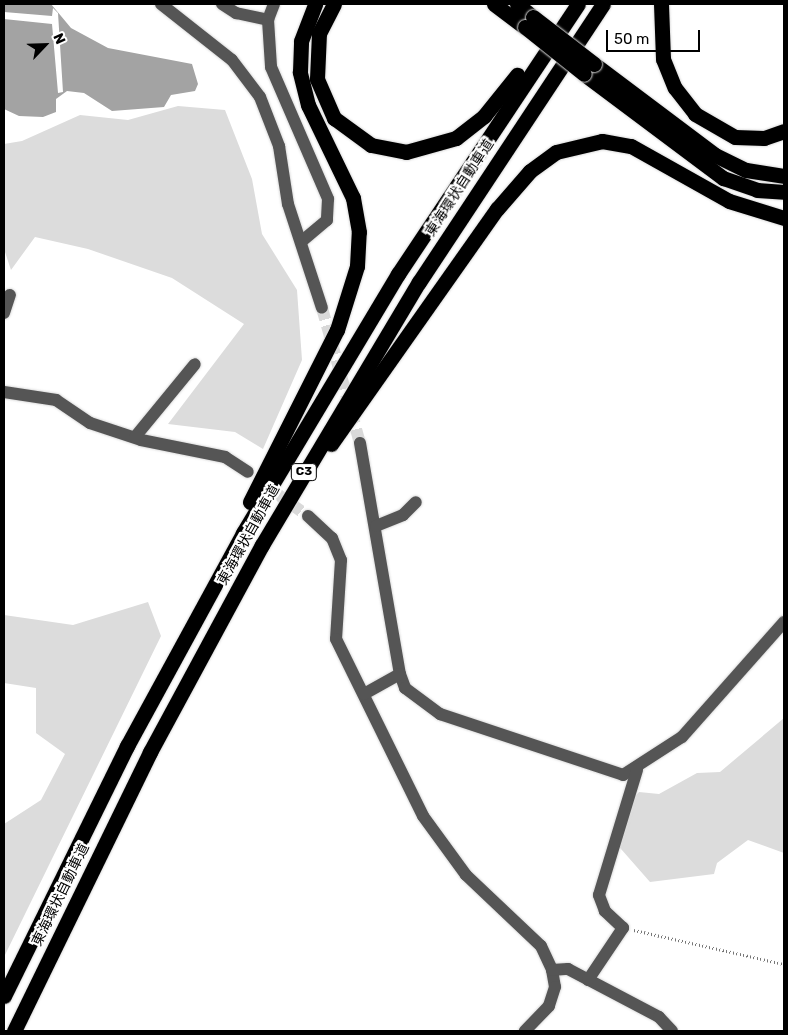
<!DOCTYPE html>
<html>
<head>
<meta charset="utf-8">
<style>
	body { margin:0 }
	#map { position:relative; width:788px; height:1035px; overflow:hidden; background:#fff; font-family:Rubik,"Noto Sans JP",sans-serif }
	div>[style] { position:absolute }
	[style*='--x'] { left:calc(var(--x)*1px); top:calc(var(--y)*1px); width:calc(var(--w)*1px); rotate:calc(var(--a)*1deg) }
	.green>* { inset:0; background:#dcdcdc }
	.water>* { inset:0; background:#a3a3a3 }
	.pier>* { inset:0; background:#fff }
	.minor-tunnel>* { height:12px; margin-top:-6px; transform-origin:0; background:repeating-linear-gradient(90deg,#d9d9d9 0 12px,transparent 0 18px) }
	.path>* { height:2.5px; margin-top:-1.25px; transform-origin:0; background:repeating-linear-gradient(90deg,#777 0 1px,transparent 0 3.5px) }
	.roads { filter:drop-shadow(0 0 1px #dbdbdb) drop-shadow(0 0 1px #dbdbdb) }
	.minor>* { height:12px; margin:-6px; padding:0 6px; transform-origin:6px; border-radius:6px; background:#555 }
	.highway>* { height:15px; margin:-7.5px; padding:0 7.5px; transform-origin:7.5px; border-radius:7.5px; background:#000 }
	.bridges { filter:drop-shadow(0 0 1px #dbdbdb) drop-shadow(0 0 1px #dbdbdb) }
	.highway-bridge>* { height:15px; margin:-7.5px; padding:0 7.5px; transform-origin:7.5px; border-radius:7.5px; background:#000 }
	span { translate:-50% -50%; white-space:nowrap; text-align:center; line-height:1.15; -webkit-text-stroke:4.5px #fff; paint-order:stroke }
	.shield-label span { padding:1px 4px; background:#fff; border:1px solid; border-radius:4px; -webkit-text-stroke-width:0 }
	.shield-label { font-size:12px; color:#000; font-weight:700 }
	.street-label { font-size:14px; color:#000 }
	.frame { position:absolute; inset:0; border:5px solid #000; pointer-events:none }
	.north { position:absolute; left:20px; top:20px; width:50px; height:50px; -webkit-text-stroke:4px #fff; paint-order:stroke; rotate:66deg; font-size:14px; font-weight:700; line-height:20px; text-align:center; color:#000 }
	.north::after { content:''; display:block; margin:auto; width:18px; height:22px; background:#000; clip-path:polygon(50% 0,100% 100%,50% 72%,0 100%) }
	.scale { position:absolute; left:606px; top:30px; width:94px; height:22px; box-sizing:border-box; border:2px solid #000; border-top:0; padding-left:6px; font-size:15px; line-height:18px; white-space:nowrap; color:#000; -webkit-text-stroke:4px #fff; paint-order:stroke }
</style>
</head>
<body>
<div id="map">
	<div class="green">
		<i style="clip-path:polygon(178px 106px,225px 110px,252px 179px,262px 234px,297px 290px,302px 360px,263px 449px,235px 432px,168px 424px,244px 324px,172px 278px,88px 249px,35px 237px,11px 270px,4px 249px,4px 144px,22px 141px,80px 115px,128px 120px)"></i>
		<i style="clip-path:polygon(148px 602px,161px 636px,4px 957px,4px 824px,41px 800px,65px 754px,36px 733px,36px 688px,4px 683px,4px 615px,73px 625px)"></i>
		<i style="clip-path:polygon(784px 718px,784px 853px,748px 840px,717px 863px,714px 874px,650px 882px,614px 841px,629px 803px,639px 792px,659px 794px,697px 773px,720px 772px)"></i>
	</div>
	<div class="water">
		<i style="clip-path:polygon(4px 4px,51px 4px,71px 28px,108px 48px,192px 64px,198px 84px,195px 91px,171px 95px,164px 107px,112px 111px,84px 93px,67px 91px,56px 99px,56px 112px,43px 117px,19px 116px,4px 109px)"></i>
	</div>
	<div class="pier">
		<i style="clip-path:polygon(53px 8px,58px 13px,63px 92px,58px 93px,52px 24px,4px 19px,4px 12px,52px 16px)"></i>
	</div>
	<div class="minor-tunnel">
		<i style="--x:322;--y:308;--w:140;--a:74.3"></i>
		<i style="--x:262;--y:483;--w:57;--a:35.7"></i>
	</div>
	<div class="path">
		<i style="--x:634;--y:930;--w:154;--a:12.8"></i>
	</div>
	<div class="roads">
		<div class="minor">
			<i style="--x:161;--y:4;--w:90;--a:38.3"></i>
			<i style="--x:232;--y:60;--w:46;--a:52.9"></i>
			<i style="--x:260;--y:97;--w:53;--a:68.8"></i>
			<i style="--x:279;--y:146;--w:59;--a:81.2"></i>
			<i style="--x:288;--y:204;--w:109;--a:71.9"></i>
			<i style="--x:222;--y:4;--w:17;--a:33"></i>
			<i style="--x:236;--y:13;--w:33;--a:12"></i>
			<i style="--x:274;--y:4;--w:17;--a:111"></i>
			<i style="--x:268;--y:20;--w:47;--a:86.3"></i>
			<i style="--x:271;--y:67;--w:144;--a:66.6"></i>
			<i style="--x:328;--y:199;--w:21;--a:93"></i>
			<i style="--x:327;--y:220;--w:34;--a:140"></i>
			<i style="--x:4;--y:313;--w:19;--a:-72"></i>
			<i style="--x:4;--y:392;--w:53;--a:8.7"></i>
			<i style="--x:56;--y:400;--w:41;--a:34.1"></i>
			<i style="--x:90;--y:423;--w:54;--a:18.4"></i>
			<i style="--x:141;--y:440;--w:86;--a:11.4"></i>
			<i style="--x:225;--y:457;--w:27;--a:33"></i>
			<i style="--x:135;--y:437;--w:94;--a:-50.6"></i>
			<i style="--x:360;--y:443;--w:234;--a:80.2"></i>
			<i style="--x:400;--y:674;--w:15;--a:70"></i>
			<i style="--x:405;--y:688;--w:44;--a:36.6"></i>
			<i style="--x:440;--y:714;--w:193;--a:18.4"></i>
			<i style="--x:623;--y:775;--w:70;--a:-32.8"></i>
			<i style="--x:682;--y:737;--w:154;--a:-48.4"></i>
			<i style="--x:308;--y:516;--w:33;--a:43"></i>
			<i style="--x:332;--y:538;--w:24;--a:68"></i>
			<i style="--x:341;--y:560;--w:79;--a:93.6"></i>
			<i style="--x:336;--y:639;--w:197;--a:63.8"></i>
			<i style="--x:423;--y:816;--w:73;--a:53.9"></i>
			<i style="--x:466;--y:875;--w:103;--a:43.4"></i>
			<i style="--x:541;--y:946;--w:26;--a:65"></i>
			<i style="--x:552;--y:970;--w:17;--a:80"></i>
			<i style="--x:555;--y:987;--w:20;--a:108"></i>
			<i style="--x:549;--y:1006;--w:35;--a:134"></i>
			<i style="--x:376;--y:526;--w:29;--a:-22"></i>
			<i style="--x:403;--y:515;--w:18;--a:-45"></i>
			<i style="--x:364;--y:694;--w:41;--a:-29.1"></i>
			<i style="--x:552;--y:970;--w:16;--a:-4"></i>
			<i style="--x:568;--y:969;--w:103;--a:27.8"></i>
			<i style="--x:659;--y:1017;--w:19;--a:47"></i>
			<i style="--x:588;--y:980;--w:63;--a:-56.1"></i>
			<i style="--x:623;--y:928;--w:25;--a:-137"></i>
			<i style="--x:605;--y:911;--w:17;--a:-111"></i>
			<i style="--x:599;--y:895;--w:131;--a:-73.1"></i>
		</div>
		<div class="highway">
			<i style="--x:334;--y:4;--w:33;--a:117"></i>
			<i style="--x:319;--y:33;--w:46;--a:92.5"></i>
			<i style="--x:317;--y:79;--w:43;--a:66.4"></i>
			<i style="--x:334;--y:118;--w:46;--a:36.1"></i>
			<i style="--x:371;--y:145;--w:36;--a:11"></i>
			<i style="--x:406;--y:152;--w:52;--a:-15.6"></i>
			<i style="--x:456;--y:138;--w:36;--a:-38"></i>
			<i style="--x:484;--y:116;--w:53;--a:-51.2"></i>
			<i style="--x:494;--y:4;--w:39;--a:37"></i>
			<i style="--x:517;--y:4;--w:21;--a:39"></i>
			<i style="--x:661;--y:4;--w:55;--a:87.9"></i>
			<i style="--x:663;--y:59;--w:31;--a:68"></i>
			<i style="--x:675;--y:88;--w:33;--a:52"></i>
			<i style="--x:695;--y:114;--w:46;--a:29.9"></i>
			<i style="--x:735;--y:137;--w:29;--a:2"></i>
			<i style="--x:764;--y:138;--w:21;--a:-19"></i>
			<i style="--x:594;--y:64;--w:151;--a:36.9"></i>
			<i style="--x:715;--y:155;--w:34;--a:26"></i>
			<i style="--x:746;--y:170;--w:38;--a:9"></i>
			<i style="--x:584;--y:74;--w:174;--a:36.8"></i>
			<i style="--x:723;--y:178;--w:36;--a:19"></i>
			<i style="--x:757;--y:190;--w:27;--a:4"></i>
			<i style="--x:331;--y:444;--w:288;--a:-54.8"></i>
			<i style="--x:497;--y:209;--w:50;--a:-49"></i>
			<i style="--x:530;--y:171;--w:32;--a:-36"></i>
			<i style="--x:556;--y:152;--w:47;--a:-13.4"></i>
			<i style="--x:602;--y:141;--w:29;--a:10"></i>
			<i style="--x:631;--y:146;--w:112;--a:29.3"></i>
			<i style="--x:729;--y:201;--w:58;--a:17.2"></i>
			<i style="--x:250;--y:502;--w:193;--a:-63.2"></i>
			<i style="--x:337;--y:330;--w:67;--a:-72.6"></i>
			<i style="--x:357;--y:266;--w:34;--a:-87"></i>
			<i style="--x:359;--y:232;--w:35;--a:-100"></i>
			<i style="--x:353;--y:198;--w:103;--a:-115.8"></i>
			<i style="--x:308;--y:105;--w:34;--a:-104"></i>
			<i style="--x:300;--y:72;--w:31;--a:-88"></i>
			<i style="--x:301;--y:41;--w:40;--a:-69"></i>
			<i style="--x:4;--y:996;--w:279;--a:-63.8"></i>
			<i style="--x:127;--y:746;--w:243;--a:-61.4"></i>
			<i style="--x:243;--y:533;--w:302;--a:-59.1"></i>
			<i style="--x:398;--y:274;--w:324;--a:-56.3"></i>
			<i style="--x:14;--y:1031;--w:310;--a:-64"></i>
			<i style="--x:150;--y:752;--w:235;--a:-61.6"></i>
			<i style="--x:262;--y:545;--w:306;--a:-59.2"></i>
			<i style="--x:419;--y:282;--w:333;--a:-56.5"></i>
		</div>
	</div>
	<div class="bridges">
		<div class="highway-bridge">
			<i style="--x:533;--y:17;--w:77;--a:37.6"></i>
			<i style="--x:525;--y:27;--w:75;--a:38.5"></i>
		</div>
	</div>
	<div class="shield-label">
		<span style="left:304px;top:472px">C3</span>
	</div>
	<div class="street-label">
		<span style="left:460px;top:188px;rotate:-57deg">東海環状自動車道</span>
		<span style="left:249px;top:535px;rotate:-61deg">東海環状自動車道</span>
		<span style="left:61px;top:895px;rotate:-64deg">東海環状自動車道</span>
	</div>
	<div class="frame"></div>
	<div class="north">N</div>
	<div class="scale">50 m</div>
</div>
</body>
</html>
